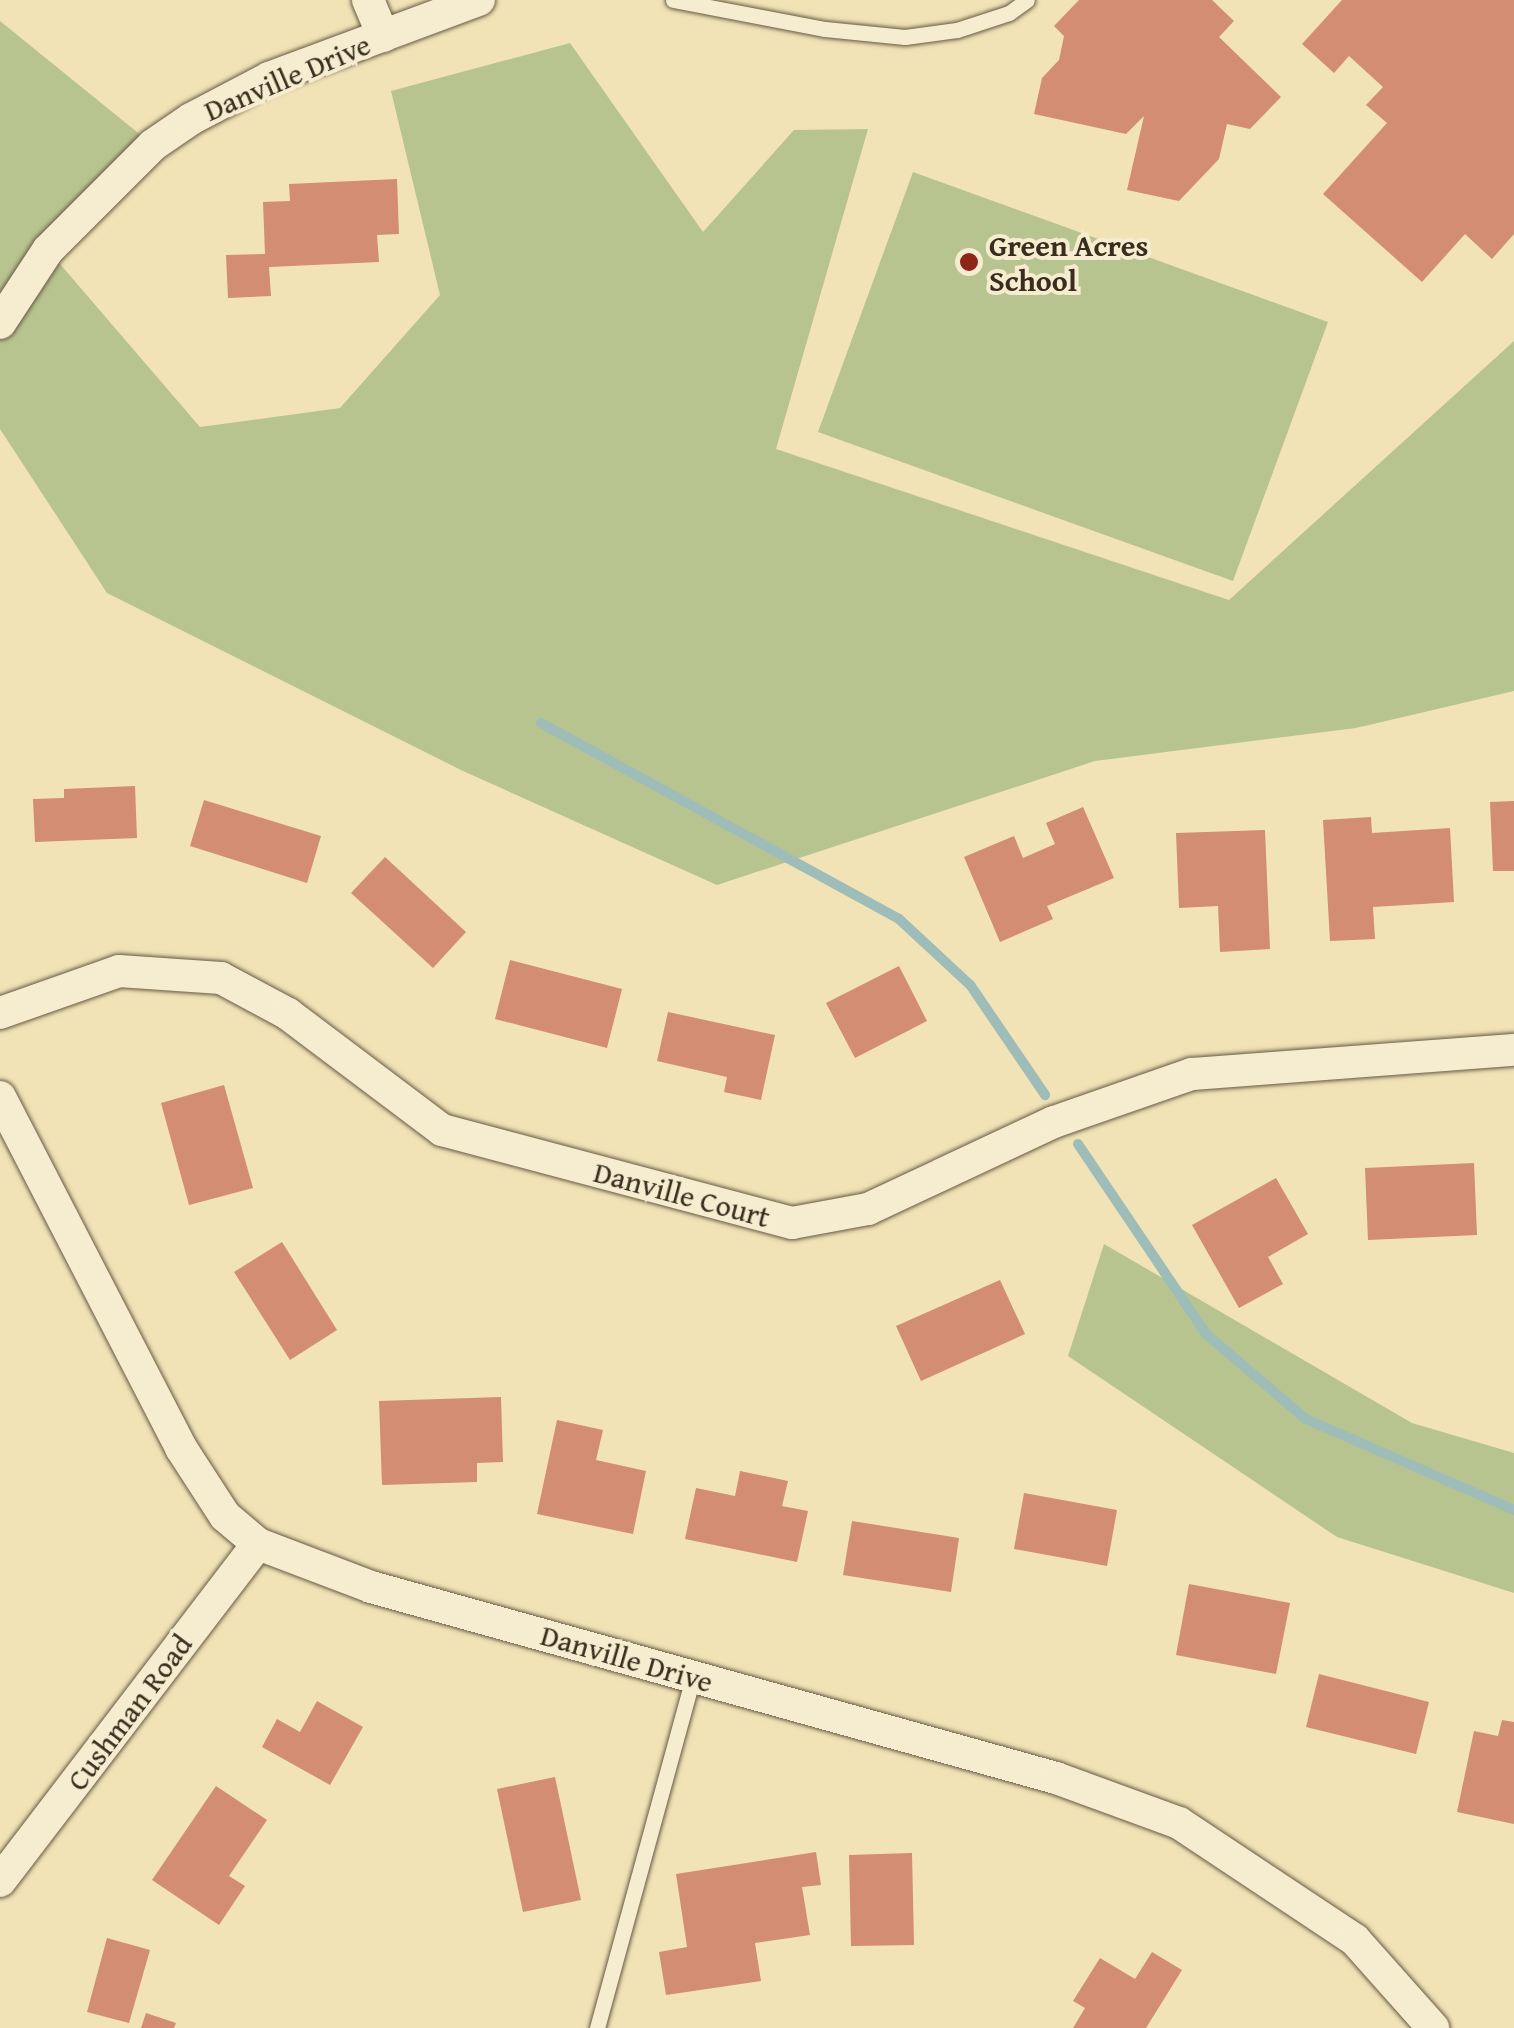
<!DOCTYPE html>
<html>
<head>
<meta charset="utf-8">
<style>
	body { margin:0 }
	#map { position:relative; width:1514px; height:2028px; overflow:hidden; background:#f1e3b6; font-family:"Gentium Book Plus",serif }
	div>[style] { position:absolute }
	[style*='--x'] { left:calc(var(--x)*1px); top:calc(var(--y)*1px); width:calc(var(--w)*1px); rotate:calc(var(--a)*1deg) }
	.green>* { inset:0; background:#b8c490 }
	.stream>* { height:10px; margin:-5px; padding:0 5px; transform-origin:5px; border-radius:5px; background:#9ebcb8 }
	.building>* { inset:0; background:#d28d72 }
	.roads { filter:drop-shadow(0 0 2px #675a44) drop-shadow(0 0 2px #675a44) }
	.lane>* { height:15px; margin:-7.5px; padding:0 7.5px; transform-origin:7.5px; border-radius:7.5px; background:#f6edd0 }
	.street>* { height:32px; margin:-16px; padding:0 16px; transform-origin:16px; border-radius:16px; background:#f6edd0 }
	.dots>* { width:28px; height:28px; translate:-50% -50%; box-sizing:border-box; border:5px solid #f6edd0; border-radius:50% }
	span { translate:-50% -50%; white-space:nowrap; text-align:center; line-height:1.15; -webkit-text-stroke:8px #f6edd0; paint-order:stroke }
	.street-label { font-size:30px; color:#392d1e }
	.poi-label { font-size:30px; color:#392d1e; font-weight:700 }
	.left { translate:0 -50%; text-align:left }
</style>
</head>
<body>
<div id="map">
	<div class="green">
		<i style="clip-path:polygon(0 21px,153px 145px,48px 250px,200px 427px,340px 408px,440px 295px,391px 91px,570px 43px,703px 232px,794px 130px,868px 129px,776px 449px,1229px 600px,1514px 341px,1514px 691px,1356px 728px,1095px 761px,717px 885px,463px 771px,107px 593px,0 429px)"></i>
		<i style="clip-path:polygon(913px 172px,1328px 322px,1233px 581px,818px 432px)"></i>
		<i style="clip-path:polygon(1104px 1244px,1412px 1423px,1514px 1453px,1514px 1593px,1337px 1537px,1068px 1356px)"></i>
	</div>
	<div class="stream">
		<i style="--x:541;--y:723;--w:408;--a:28.7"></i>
		<i style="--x:899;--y:919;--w:98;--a:42.9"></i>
		<i style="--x:971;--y:986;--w:132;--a:55.8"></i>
		<i style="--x:1078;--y:1144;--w:229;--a:56"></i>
		<i style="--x:1206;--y:1334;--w:131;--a:40.4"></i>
		<i style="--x:1306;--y:1419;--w:227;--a:23.6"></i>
	</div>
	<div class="building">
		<i style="clip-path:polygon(1079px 0,1212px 0,1234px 21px,1219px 37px,1281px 97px,1250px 129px,1227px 124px,1219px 159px,1179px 201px,1127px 190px,1144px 116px,1126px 134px,1034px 114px,1042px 78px,1059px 60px,1064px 36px,1054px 26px)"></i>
		<i style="clip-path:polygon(1342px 0,1514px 0,1514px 234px,1492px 259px,1465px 234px,1422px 282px,1323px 194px,1387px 123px,1366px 105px,1383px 87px,1349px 56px,1334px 73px,1302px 44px)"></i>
		<i style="clip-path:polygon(397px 179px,399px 234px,377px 235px,379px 262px,269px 267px,271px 296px,228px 298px,226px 255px,265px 254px,263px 202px,290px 201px,289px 184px)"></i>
		<i style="clip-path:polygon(135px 786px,137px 838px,35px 842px,33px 799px,64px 798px,64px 789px)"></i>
		<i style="clip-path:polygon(204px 800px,321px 836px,307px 883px,190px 846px)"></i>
		<i style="clip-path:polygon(1514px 801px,1514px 871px,1493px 871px,1490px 802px)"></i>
		<i style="clip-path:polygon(1083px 807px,1114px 878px,1047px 906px,1053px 919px,1000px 942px,964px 857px,1014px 836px,1023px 858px,1055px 844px,1046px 823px)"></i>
		<i style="clip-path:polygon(1371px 817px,1372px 833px,1450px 828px,1454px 902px,1373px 907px,1375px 939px,1330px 941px,1323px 820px)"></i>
		<i style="clip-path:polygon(1265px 830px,1270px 949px,1220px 952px,1218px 906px,1179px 908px,1176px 833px)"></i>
		<i style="clip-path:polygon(385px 857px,466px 932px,433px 968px,351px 893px)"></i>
		<i style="clip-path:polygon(510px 960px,622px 989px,607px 1048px,495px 1019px)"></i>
		<i style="clip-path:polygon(899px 966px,927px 1021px,855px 1058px,826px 1003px)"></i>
		<i style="clip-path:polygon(668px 1012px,775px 1035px,761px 1100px,724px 1092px,727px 1077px,657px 1061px)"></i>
		<i style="clip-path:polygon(224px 1085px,253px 1188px,189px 1205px,161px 1103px)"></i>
		<i style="clip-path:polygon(1474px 1163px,1477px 1235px,1368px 1240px,1365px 1168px)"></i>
		<i style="clip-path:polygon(1276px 1178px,1308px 1234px,1268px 1257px,1283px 1284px,1239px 1308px,1192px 1225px)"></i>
		<i style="clip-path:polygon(282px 1242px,337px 1330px,290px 1360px,234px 1272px)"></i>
		<i style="clip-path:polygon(1000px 1280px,1025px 1334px,921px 1381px,896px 1326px)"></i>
		<i style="clip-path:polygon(501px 1397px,503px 1462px,477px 1463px,477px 1482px,382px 1485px,379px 1401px)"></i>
		<i style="clip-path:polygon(557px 1420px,603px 1430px,596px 1460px,646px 1471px,633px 1534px,537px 1514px)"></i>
		<i style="clip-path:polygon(740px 1471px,788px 1481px,782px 1506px,808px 1511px,797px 1562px,685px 1539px,696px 1488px,735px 1496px)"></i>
		<i style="clip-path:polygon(1024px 1493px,1117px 1510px,1107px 1566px,1014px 1549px)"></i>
		<i style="clip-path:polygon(852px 1521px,959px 1538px,951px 1592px,843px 1575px)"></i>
		<i style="clip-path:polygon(1189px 1584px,1290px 1603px,1276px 1674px,1176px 1655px)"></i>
		<i style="clip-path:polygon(1319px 1674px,1429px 1702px,1416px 1754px,1306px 1727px)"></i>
		<i style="clip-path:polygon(317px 1701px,363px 1727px,330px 1785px,262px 1747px,277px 1719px,300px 1732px)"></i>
		<i style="clip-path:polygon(1502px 1720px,1514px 1722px,1514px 1824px,1457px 1812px,1474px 1731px,1498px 1736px)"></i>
		<i style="clip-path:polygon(555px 1777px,581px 1900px,523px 1912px,497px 1789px)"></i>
		<i style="clip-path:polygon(216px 1786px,267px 1820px,229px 1876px,245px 1886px,219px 1925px,152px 1880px)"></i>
		<i style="clip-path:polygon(816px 1852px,821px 1885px,802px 1887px,810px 1935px,755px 1943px,761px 1981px,666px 1995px,659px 1952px,687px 1947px,676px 1874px)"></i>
		<i style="clip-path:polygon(912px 1853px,914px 1945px,851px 1946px,849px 1855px)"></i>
		<i style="clip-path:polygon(107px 1938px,150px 1950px,129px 2023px,87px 2012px)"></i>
		<i style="clip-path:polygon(1152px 1952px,1182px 1970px,1146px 2028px,1073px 2028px,1085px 2008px,1073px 2001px,1100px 1958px,1135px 1979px)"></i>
		<i style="clip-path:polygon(146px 2013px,176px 2023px,174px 2028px,141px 2028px)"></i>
	</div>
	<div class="roads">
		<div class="lane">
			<i style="--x:673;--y:0;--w:155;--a:10.8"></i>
			<i style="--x:825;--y:29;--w:80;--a:5.7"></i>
			<i style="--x:905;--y:37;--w:52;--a:-7.7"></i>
			<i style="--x:957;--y:30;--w:55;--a:-18.1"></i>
			<i style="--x:1009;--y:13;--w:22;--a:-36"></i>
			<i style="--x:597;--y:2028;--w:364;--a:-74.7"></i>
		</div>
		<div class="street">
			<i style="--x:368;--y:0;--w:39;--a:67"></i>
			<i style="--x:0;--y:323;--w:87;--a:-56.7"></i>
			<i style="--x:48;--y:250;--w:148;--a:-45"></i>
			<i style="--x:153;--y:145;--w:46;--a:-34.4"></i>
			<i style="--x:191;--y:119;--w:88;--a:-27.7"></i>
			<i style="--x:269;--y:78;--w:224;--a:-20.4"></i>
			<i style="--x:0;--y:1013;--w:126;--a:-19.4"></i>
			<i style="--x:119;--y:971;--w:102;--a:3.9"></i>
			<i style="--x:221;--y:978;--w:76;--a:28.2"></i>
			<i style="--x:288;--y:1014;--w:193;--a:37"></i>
			<i style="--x:442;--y:1130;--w:362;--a:14.9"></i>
			<i style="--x:792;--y:1223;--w:77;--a:-10.4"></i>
			<i style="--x:868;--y:1209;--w:205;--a:-25.1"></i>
			<i style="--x:1054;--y:1122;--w:146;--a:-19.2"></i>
			<i style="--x:1192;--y:1074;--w:323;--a:-4.3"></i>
			<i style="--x:0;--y:1097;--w:395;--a:62.7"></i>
			<i style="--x:181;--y:1448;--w:81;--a:57.1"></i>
			<i style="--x:225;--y:1516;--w:43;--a:40.3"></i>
			<i style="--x:258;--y:1544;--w:121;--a:20.8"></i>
			<i style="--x:371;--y:1587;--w:711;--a:15.58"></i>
			<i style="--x:1056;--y:1778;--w:131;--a:20.1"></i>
			<i style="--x:1179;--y:1823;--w:211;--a:33.6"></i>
			<i style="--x:1355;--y:1940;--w:118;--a:48.4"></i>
			<i style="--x:0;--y:1881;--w:424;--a:-52.6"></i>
		</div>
	</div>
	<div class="dots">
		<i style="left:969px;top:262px;background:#8f2418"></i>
	</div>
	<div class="street-label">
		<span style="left:287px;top:77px;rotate:-23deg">Danville Drive</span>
		<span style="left:682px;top:1194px;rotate:15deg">Danville Court</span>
		<span style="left:627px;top:1658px;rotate:16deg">Danville Drive</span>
		<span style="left:129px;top:1712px;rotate:-53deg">Cushman Road</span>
	</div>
	<div class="poi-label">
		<span class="left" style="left:989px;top:262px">Green Acres<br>School</span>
	</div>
</div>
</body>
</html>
